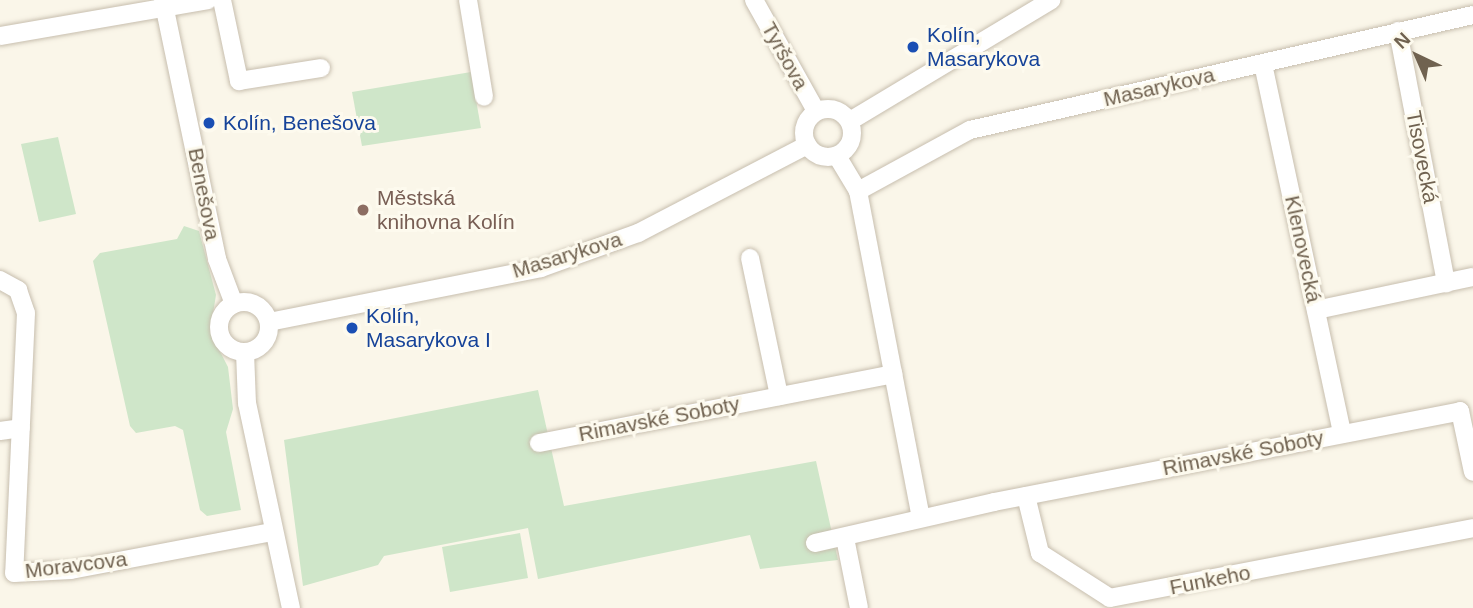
<!DOCTYPE html>
<html>
<head>
<meta charset="utf-8">
<style>
	body { margin:0 }
	#map { position:relative; width:1473px; height:608px; overflow:hidden; background:#faf6e9; font-family:Helvetica,sans-serif }
	div>[style] { position:absolute }
	[style*='--x'] { left:calc(var(--x)*1px); top:calc(var(--y)*1px); width:calc(var(--w)*1px); rotate:calc(var(--a)*1deg) }
	.green>* { inset:0; background:#cfe6c9 }
	.roads { filter:drop-shadow(0 0 2px #c7beae) drop-shadow(0 0 2px #c7beae) }
	.minor>* { height:18px; margin:-9px; padding:0 9px; transform-origin:9px; border-radius:9px; background:#fff }
	.minor>.ring { margin:-9px; padding:0; box-sizing:content-box; background:none; border:18px solid #fff; border-radius:50% }
	.dots>* { width:19px; height:19px; translate:-50% -50%; box-sizing:border-box; border:4px solid #fdfaee; border-radius:50% }
	span { translate:-50% -50%; white-space:nowrap; text-align:center; line-height:1.15; -webkit-text-stroke:6px #fdfaee; paint-order:stroke }
	.transit-label { font-size:21px; color:#164399 }
	.left { translate:0 -50%; text-align:left }
	.street-label { font-size:21px; color:#706250 }
	.education-label { font-size:21px; color:#785e54 }
	.north { position:absolute; left:1382px; top:21px; width:70px; height:70px; -webkit-text-stroke:5px #fdfaee; paint-order:stroke; rotate:316deg; font-size:19px; font-weight:700; line-height:28px; text-align:center; color:#706250 }
	.north::after { content:''; display:block; margin:auto; width:24px; height:32px; background:#706250; clip-path:polygon(50% 0,100% 100%,50% 72%,0 100%) }
</style>
</head>
<body>
<div id="map">
	<div class="green">
		<i style="clip-path:polygon(471px 72px,481px 128px,362px 146px,352px 92px)"></i>
		<i style="clip-path:polygon(58px 137px,76px 214px,39px 222px,21px 144px)"></i>
		<i style="clip-path:polygon(184px 226px,199px 231px,216px 295px,210px 332px,228px 367px,233px 409px,226px 432px,241px 510px,207px 516px,200px 510px,183px 430px,175px 426px,136px 433px,130px 426px,93px 261px,100px 253px,177px 239px)"></i>
		<i style="clip-path:polygon(538px 390px,564px 506px,816px 461px,838px 560px,760px 569px,750px 535px,538px 579px,528px 528px,384px 556px,378px 565px,303px 586px,284px 440px)"></i>
		<i style="clip-path:polygon(520px 533px,528px 578px,450px 592px,442px 547px)"></i>
	</div>
	<div class="roads">
		<div class="minor">
			<i style="--x:163;--y:0;--w:265;--a:78.2"></i>
			<i style="--x:217;--y:259;--w:48;--a:69.3"></i>
			<i style="--x:222;--y:0;--w:83;--a:78.1"></i>
			<i style="--x:239;--y:81;--w:83;--a:-9"></i>
			<i style="--x:468;--y:0;--w:98;--a:80.6"></i>
			<i style="--x:754;--y:0;--w:127;--a:60.8"></i>
			<i style="--x:1398;--y:31;--w:257;--a:79.2"></i>
			<i style="--x:0;--y:36;--w:211;--a:-9.8"></i>
			<i style="--x:1263;--y:64;--w:378;--a:77.9"></i>
			<i class="ring" style="left:804px;top:109px;width:30px;height:30px"></i>
			<i style="--x:850;--y:121;--w:235;--a:-31"></i>
			<i style="--x:837;--y:156;--w:41;--a:59"></i>
			<i style="--x:858;--y:191;--w:332;--a:79.1"></i>
			<i style="--x:858;--y:191;--w:128;--a:-28.6"></i>
			<i style="--x:970;--y:130;--w:516;--a:-12.88"></i>
			<i style="--x:750;--y:258;--w:141;--a:78.1"></i>
			<i style="--x:0;--y:280;--w:21;--a:29"></i>
			<i style="--x:18;--y:290;--w:24;--a:71"></i>
			<i style="--x:26;--y:313;--w:260;--a:92.6"></i>
			<i style="--x:14;--y:573;--w:57;--a:-3"></i>
			<i style="--x:71;--y:570;--w:205;--a:-10.7"></i>
			<i class="ring" style="left:219px;top:302px;width:32px;height:32px"></i>
			<i style="--x:1316;--y:310;--w:160;--a:-11.9"></i>
			<i style="--x:269;--y:322;--w:277;--a:-11.2"></i>
			<i style="--x:541;--y:268;--w:103;--a:-19.8"></i>
			<i style="--x:638;--y:233;--w:191;--a:-27.5"></i>
			<i style="--x:245;--y:352;--w:51;--a:87.8"></i>
			<i style="--x:247;--y:403;--w:210;--a:77.9"></i>
			<i style="--x:0;--y:431;--w:21;--a:-8"></i>
			<i style="--x:539;--y:443;--w:361;--a:-11"></i>
			<i style="--x:1026;--y:496;--w:59;--a:76.2"></i>
			<i style="--x:1040;--y:553;--w:83;--a:32.7"></i>
			<i style="--x:1110;--y:598;--w:370;--a:-10.9"></i>
			<i style="--x:845;--y:538;--w:71;--a:78.7"></i>
			<i style="--x:815;--y:543;--w:184;--a:-12.9"></i>
			<i style="--x:994;--y:502;--w:475;--a:-11"></i>
			<i style="--x:1460;--y:411;--w:62;--a:78"></i>
		</div>
	</div>
	<div class="dots">
		<i style="left:913px;top:47px;background:#1a4fb4"></i>
		<i style="left:209px;top:123px;background:#1a4fb4"></i>
		<i style="left:363px;top:210px;background:#8d6e63"></i>
		<i style="left:352px;top:328px;background:#1a4fb4"></i>
	</div>
	<div class="transit-label">
		<span class="left" style="left:927px;top:47px">Kolín,<br>Masarykova</span>
		<span class="left" style="left:223px;top:123px">Kolín, Benešova</span>
		<span class="left" style="left:366px;top:328px">Kolín,<br>Masarykova I</span>
	</div>
	<div class="street-label">
		<span style="left:785px;top:56px;rotate:61deg">Tyršova</span>
		<span style="left:1159px;top:87px;rotate:-13deg">Masarykova</span>
		<span style="left:1422px;top:157px;rotate:79deg">Tisovecká</span>
		<span style="left:204px;top:194px;rotate:79deg">Benešova</span>
		<span style="left:1303px;top:249px;rotate:78deg">Klenovecká</span>
		<span style="left:567px;top:255px;rotate:-17deg">Masarykova</span>
		<span style="left:659px;top:419px;rotate:-11deg">Rimavské Soboty</span>
		<span style="left:1243px;top:453px;rotate:-11deg">Rimavské Soboty</span>
		<span style="left:76px;top:565px;rotate:-7deg">Moravcova</span>
		<span style="left:1210px;top:580px;rotate:-11deg">Funkeho</span>
	</div>
	<div class="education-label">
		<span class="left" style="left:377px;top:210px">Městská<br>knihovna Kolín</span>
	</div>
	<div class="north">N</div>
</div>
</body>
</html>
